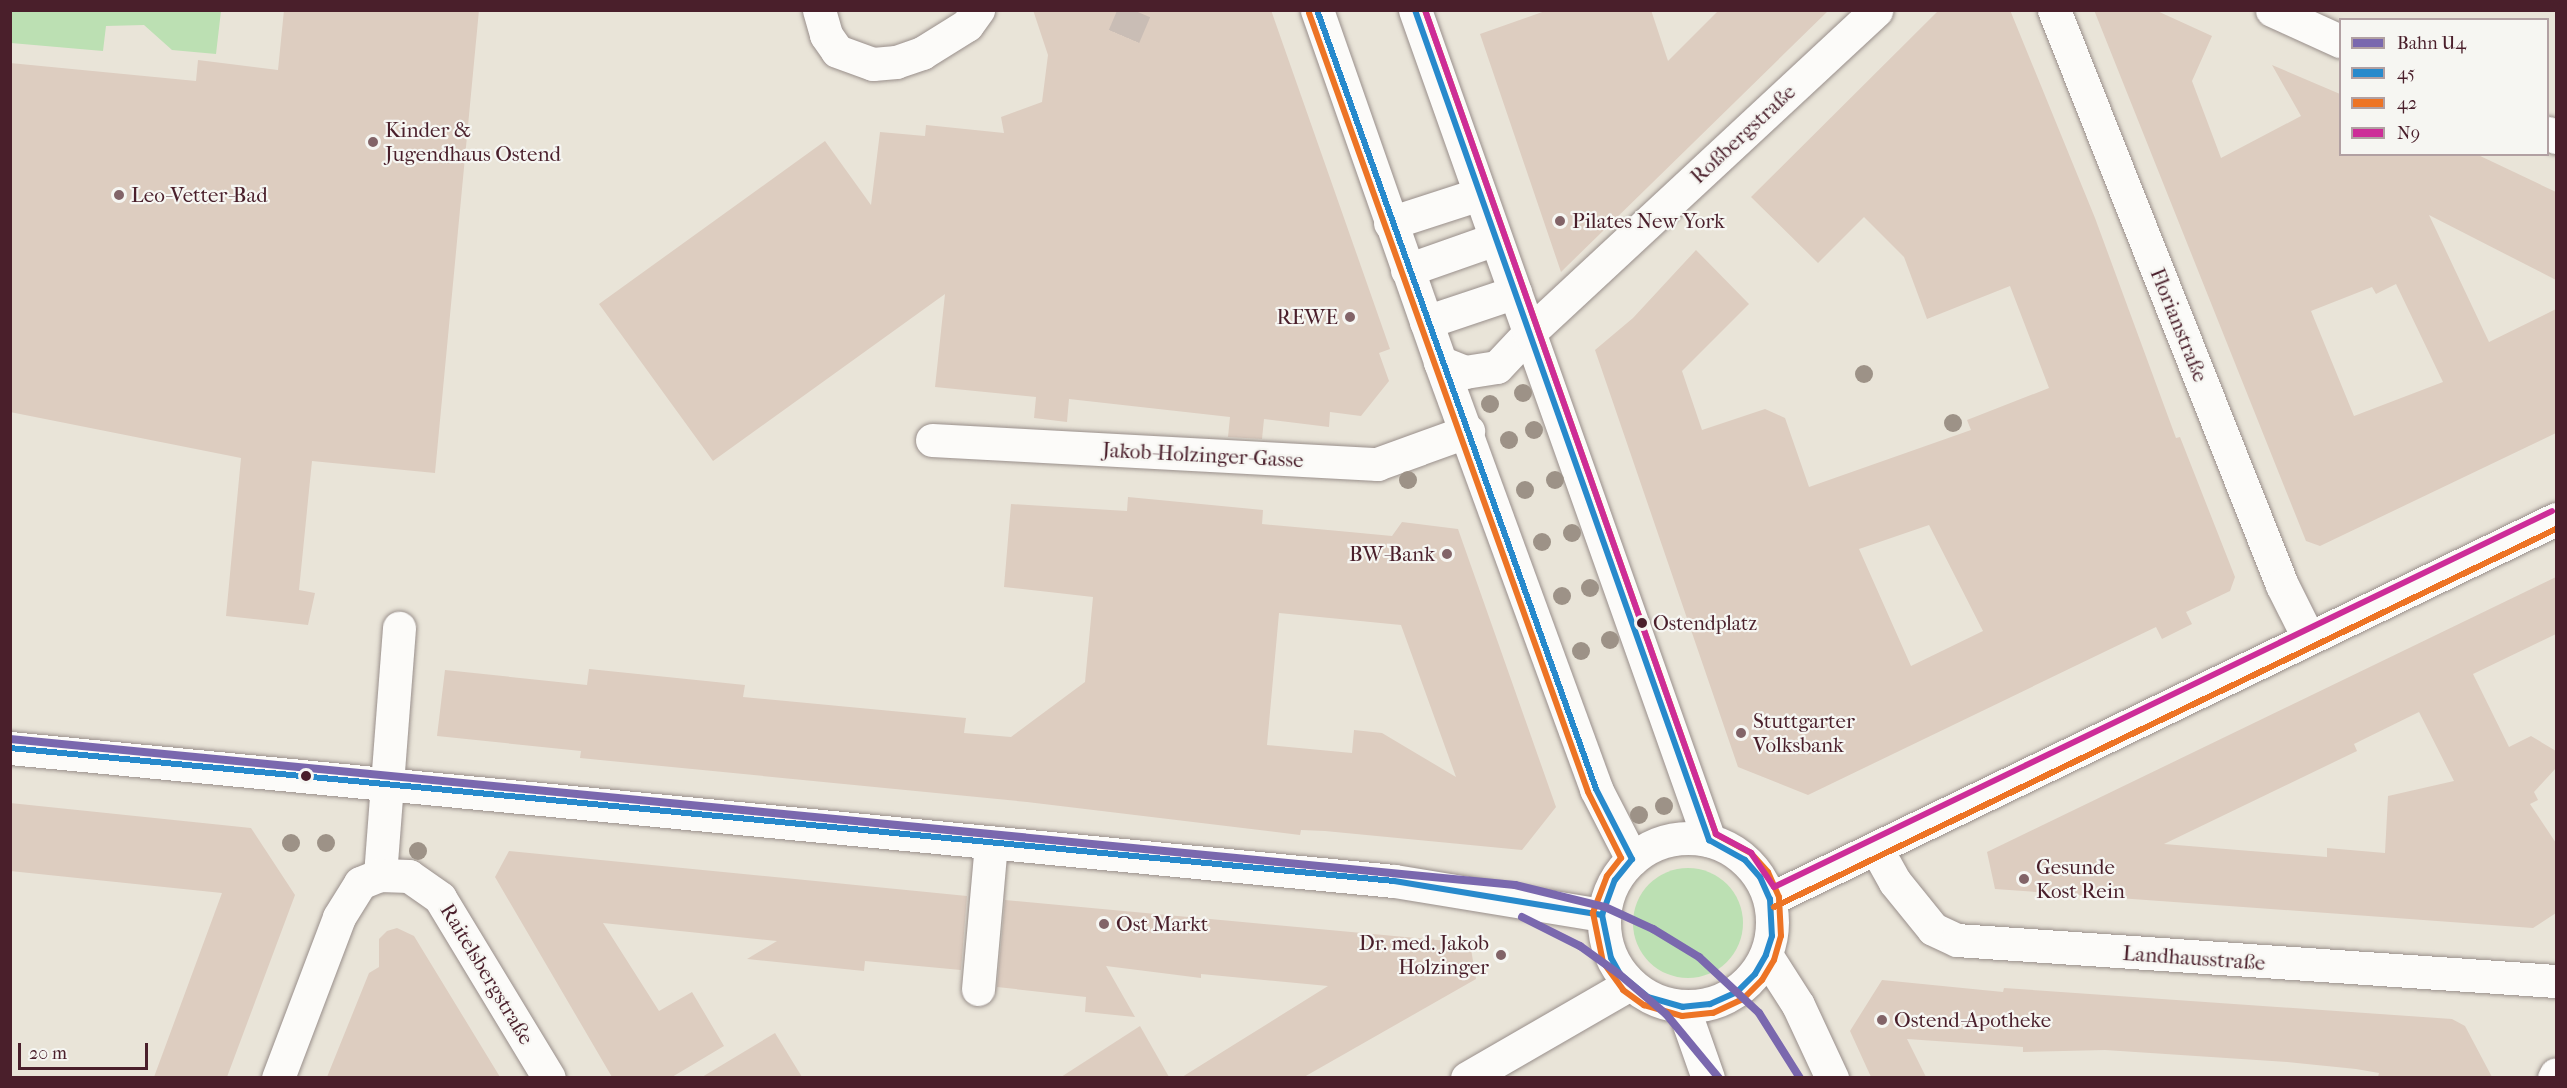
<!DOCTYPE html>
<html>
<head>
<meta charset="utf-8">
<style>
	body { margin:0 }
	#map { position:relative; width:2567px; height:1088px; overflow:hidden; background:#e9e4d8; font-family:"IM FELL French Canon",serif }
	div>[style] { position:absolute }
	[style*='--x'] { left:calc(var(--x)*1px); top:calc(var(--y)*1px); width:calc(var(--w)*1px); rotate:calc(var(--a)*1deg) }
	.green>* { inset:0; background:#bce0b3 }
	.round { border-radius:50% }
	.building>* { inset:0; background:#ddcdc0 }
	.minor-tunnel>* { height:33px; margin-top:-16.5px; transform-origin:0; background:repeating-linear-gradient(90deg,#c9bdb5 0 33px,transparent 0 49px) }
	.roads { filter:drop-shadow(0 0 2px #998f8b) drop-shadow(0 0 2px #998f8b) }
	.minor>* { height:33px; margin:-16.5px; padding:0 16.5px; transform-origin:16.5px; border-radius:16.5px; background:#fcfbf9 }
	.minor>.ring { margin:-16.5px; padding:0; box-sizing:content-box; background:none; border:33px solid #fcfbf9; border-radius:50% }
	.bus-1>* { height:6px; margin:-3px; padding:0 3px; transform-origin:3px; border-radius:3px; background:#288acc }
	.bus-2>* { height:6px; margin:-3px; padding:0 3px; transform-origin:3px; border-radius:3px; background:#ed7425 }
	.bus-3>* { height:6px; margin:-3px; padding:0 3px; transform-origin:3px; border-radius:3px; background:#cd2d98 }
	.rail-1>* { height:8px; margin:-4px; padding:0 4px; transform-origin:4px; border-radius:4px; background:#7a68ae }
	.trees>* { width:18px; height:18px; margin:-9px; border-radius:50%; background:#9d9287 }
	.dots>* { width:16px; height:16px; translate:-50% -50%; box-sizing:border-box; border:3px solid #f6f6f2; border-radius:50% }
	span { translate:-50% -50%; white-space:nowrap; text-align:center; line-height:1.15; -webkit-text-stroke:4.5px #f6f6f2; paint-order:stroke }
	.bus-label { font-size:20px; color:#4a1f2b }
	.left { translate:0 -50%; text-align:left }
	.poi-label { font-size:21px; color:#4a1f2b }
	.right { translate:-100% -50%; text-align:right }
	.street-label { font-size:21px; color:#4a1f2b }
	.frame { position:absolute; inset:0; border:12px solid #4a1f2b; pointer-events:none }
	.legend { position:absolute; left:2339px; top:18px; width:210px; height:138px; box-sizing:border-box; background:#f6f6f2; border:2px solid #b1a0a2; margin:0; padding:8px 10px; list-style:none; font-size:18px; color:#4a1f2b }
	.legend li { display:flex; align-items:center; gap:12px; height:30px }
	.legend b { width:30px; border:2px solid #b1a0a2 }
	.scale { position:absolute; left:18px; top:1043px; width:130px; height:27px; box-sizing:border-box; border:3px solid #4a1f2b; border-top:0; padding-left:8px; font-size:18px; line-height:21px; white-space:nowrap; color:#4a1f2b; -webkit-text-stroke:4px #f6f6f2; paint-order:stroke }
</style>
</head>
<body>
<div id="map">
	<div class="green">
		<i style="clip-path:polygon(10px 11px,11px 10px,221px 11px,216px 54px,172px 50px,144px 25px,106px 26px,103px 51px,11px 43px)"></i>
		<i class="round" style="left:1633px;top:868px;width:110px;height:110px"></i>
	</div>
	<div class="building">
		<i style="clip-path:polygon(284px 10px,479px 10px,435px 473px,312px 461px,299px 590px,315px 593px,308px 625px,226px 616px,241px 458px,10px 412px,10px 63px,196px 81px,198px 60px,278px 70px)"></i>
		<i style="clip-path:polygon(1033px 10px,1271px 10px,1390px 349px,1379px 353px,1389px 381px,1361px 416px,1330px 412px,1329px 427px,1264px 419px,1262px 439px,1228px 437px,1230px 417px,1069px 399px,1067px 422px,1034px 418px,1036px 397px,935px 387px,945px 294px,713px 461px,599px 304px,825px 141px,871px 205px,880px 132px,925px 136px,926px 125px,1004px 133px,1001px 117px,1042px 102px,1048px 55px)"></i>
		<i style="clip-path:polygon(1548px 10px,1651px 10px,1668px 61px,1719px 10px,1829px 10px,1561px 272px,1480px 34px)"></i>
		<i style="clip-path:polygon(evenodd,1939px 10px,2010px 10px,2095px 218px,2176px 438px,2180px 437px,2235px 577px,2230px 591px,2186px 612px,2192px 624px,2162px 639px,2156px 627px,1808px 795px,1738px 767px,1595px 350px,1633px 318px,1696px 250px,1749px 304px,1682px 371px,1702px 430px,1765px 409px,1785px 418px,1809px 487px,1971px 430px,1967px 420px,2049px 388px,2010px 286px,1927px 319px,1904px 257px,1864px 217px,1818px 263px,1751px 197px,1939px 10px,1929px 525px,1983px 631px,1911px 666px,1859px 549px,1929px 525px)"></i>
		<i style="clip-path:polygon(evenodd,2094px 10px,2155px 10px,2212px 36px,2192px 81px,2221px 158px,2301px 116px,2272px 65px,2340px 94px,2340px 154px,2476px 154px,2556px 192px,2556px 280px,2429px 215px,2489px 342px,2556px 309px,2556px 433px,2320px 546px,2306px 541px,2094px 10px,2396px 284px,2443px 382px,2354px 416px,2311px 311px,2372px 287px,2376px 294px,2396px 284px)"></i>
		<i style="clip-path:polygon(evenodd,1128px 497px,1263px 510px,1262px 524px,1339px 531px,1392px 536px,1402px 522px,1458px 529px,1556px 807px,1522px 850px,1325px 831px,1301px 830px,1300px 835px,1027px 802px,580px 758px,581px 751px,437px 736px,445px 670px,587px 685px,589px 669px,745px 685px,743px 697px,966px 718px,964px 733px,1011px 737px,1085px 682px,1093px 597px,1004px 587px,1011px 504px,1127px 511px,1128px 497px,1279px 613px,1401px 625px,1456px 777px,1382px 733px,1354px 730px,1352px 753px,1267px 745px,1279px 613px)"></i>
		<i style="clip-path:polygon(evenodd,2556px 577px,2556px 634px,2473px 674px,2509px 747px,2531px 736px,2556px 751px,2556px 768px,2534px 792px,2538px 800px,2530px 804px,2556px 843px,2556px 913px,2533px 928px,1995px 889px,1987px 852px,2556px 577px,2419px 712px,2454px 781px,2388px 796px,2385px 853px,2327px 848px,2327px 857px,2164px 844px,2357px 751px,2354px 744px,2419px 712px)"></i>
		<i style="clip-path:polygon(10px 803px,251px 828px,295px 895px,227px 1077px,154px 1077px,222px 893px,10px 871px)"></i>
		<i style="clip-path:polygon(509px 851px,967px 896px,961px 970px,865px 961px,864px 971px,747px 959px,777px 941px,603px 923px,659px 1011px,692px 992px,724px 1046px,672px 1077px,612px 1077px,495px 877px)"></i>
		<i style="clip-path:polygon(1005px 900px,1470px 943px,1476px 979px,1304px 1077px,1182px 1077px,1328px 986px,1201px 974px,1201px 978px,1106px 966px,1135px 1017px,1085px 1012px,1086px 997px,997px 987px)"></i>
		<i style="clip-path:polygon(397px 928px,414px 936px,500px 1077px,327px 1077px,369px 973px,379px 967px,379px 939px,387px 931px)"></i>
		<i style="clip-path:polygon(1882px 980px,2003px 992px,2004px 988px,2452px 1019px,2465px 1026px,2492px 1077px,2378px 1077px,2379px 1073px,2356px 1069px,2287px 1062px,2105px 1050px,2023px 1052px,2023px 1047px,1907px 1039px,1926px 1077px,1871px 1077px,1850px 1031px)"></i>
		<i style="clip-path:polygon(1140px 1026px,1169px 1077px,1061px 1077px)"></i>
		<i style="clip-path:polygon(775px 1033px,802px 1077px,702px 1077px)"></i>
	</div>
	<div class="minor-tunnel">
		<i style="--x:1124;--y:36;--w:28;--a:-67"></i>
	</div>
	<div class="roads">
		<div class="minor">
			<i style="--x:819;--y:10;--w:26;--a:74"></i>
			<i style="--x:826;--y:35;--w:19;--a:55"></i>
			<i style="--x:837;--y:51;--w:38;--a:20"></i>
			<i style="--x:873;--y:64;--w:23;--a:-5"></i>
			<i style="--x:896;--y:62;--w:28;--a:-19"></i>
			<i style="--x:922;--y:53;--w:53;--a:-31.9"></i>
			<i style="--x:967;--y:25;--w:19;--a:-54"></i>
			<i style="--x:1317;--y:10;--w:373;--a:70.7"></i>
			<i style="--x:1440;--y:362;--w:455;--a:69.9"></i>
			<i style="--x:1596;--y:789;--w:79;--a:62.8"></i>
			<i style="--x:1415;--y:10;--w:881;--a:70.49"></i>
			<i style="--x:2054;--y:10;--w:619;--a:68.37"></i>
			<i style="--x:2282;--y:585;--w:58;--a:63.4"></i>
			<i style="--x:2272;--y:10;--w:75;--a:24.5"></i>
			<i style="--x:2548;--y:133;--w:9;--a:27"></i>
			<i style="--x:1390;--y:223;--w:94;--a:-18"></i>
			<i style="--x:1407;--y:270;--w:93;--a:-19.4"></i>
			<i style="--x:1426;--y:322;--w:94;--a:-18.6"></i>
			<i style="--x:1440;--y:362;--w:27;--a:22"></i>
			<i style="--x:1465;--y:372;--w:32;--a:-9"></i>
			<i style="--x:1497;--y:367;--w:47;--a:-46.7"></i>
			<i style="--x:1529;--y:333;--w:474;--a:-42.9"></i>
			<i style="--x:932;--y:440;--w:446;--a:3.1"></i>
			<i style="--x:1377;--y:464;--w:97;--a:-19.9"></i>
			<i style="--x:10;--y:748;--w:1390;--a:5.49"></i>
			<i style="--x:1394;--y:881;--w:211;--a:9.3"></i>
			<i class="ring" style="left:1604px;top:838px;width:135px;height:135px"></i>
			<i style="--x:1876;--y:848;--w:39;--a:61"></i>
			<i style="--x:1895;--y:882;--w:60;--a:51"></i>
			<i style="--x:1933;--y:929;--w:26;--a:25"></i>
			<i style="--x:1957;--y:940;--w:600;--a:3.92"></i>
			<i style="--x:380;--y:875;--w:248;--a:-85.6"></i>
			<i style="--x:1770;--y:899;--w:873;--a:-25.8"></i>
			<i style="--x:1766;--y:955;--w:59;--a:57.4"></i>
			<i style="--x:1798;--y:1005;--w:81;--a:65"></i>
			<i style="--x:978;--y:989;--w:147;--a:-84.9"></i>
			<i style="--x:1683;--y:1007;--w:75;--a:70.6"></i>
			<i style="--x:278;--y:1078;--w:172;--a:-69.2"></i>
			<i style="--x:339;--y:917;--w:40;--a:-58"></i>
			<i style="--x:360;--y:883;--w:22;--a:-22"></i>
			<i style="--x:380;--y:875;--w:29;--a:2"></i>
			<i style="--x:409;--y:876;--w:38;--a:35"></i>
			<i style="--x:440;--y:898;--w:210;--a:58.8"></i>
			<i style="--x:1467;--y:1078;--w:188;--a:-30"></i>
			<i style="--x:2554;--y:1078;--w:4;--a:-63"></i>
		</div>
	</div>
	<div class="bus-1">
		<i style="--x:1317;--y:10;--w:827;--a:70.29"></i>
		<i style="--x:1596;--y:789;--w:79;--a:62.8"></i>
		<i style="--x:1415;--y:10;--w:881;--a:70.49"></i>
		<i style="--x:1709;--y:840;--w:41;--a:29.1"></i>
		<i style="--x:1745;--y:860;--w:23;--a:49"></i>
		<i style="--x:1760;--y:877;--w:24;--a:66"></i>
		<i style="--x:1770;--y:899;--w:37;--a:87"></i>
		<i style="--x:1772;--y:936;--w:20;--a:108"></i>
		<i style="--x:1766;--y:955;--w:22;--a:120"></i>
		<i style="--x:1755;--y:974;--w:25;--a:135"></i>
		<i style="--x:1737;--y:992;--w:30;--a:156"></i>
		<i style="--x:1710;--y:1004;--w:27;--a:174"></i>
		<i style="--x:1683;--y:1007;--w:36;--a:-164"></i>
		<i style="--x:1648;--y:997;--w:36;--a:-141"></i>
		<i style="--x:1620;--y:974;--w:18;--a:-119"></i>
		<i style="--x:1611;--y:958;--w:44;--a:-101.8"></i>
		<i style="--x:1602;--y:915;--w:37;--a:-70"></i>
		<i style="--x:1615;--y:880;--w:27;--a:-51"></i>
		<i style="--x:10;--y:748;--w:1390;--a:5.49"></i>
		<i style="--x:1394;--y:881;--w:211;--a:9.3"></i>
	</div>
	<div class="bus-2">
		<i style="--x:1309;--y:13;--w:827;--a:70.29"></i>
		<i style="--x:1588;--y:792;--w:74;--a:63.4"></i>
		<i style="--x:1621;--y:858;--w:23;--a:128"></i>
		<i style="--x:1607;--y:876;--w:40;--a:111"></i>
		<i style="--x:1593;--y:913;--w:50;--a:78.5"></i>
		<i style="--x:1603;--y:962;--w:34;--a:54"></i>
		<i style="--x:1623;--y:990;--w:26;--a:36"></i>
		<i style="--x:1644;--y:1005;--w:40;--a:16"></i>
		<i style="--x:1682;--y:1016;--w:31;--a:-6"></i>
		<i style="--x:1713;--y:1013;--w:33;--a:-25"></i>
		<i style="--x:1743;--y:999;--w:27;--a:-45"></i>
		<i style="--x:1762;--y:980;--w:23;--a:-59"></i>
		<i style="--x:1774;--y:960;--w:25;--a:-74"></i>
		<i style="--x:1781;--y:936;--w:39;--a:-93"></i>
		<i style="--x:1779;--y:897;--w:27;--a:-114"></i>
		<i style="--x:1768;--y:872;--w:25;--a:-132"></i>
		<i style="--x:1751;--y:853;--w:40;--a:-152"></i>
		<i style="--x:1716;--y:834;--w:874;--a:-109.45"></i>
		<i style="--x:1774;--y:907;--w:869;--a:-25.8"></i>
	</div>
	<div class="bus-3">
		<i style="--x:1425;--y:10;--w:874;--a:70.55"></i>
		<i style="--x:1716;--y:834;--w:40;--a:28"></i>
		<i style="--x:1751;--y:853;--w:41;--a:55.9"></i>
		<i style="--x:1774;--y:887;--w:864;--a:-25.79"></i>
	</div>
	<div class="rail-1">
		<i style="--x:10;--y:739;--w:1512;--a:5.54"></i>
		<i style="--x:1515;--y:885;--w:93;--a:13.7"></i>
		<i style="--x:1605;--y:907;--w:53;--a:24.6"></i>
		<i style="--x:1653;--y:929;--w:54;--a:31.3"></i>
		<i style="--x:1699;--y:957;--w:82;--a:43"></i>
		<i style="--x:1759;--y:1013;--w:77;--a:57.8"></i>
		<i style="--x:1522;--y:917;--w:65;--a:26.6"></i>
		<i style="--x:1580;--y:946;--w:48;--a:35.7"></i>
		<i style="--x:1619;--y:974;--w:62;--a:40.4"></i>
		<i style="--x:1666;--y:1014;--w:83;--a:50.4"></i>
	</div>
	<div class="trees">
		<i style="left:1864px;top:374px"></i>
		<i style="left:1523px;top:393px"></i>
		<i style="left:1490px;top:404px"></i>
		<i style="left:1953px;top:423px"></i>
		<i style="left:1534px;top:430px"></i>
		<i style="left:1509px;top:440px"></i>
		<i style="left:1408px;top:480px"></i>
		<i style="left:1555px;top:480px"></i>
		<i style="left:1525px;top:490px"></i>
		<i style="left:1572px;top:533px"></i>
		<i style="left:1542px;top:542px"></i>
		<i style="left:1590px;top:588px"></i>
		<i style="left:1562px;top:596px"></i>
		<i style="left:1610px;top:640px"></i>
		<i style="left:1581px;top:651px"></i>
		<i style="left:1664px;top:806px"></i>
		<i style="left:1639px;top:815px"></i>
		<i style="left:291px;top:843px"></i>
		<i style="left:326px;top:843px"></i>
		<i style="left:418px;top:851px"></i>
	</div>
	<div class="dots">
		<i style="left:373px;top:142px;background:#826468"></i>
		<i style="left:119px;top:195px;background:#826468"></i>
		<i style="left:1560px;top:221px;background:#826468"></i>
		<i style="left:1350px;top:317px;background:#826468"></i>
		<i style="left:1447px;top:554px;background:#826468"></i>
		<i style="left:1642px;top:623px;background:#4a1f2b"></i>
		<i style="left:1741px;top:733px;background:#826468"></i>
		<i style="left:306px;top:776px;background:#4a1f2b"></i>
		<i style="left:2024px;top:879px;background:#826468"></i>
		<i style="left:1104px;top:924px;background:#826468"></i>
		<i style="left:1501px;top:955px;background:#826468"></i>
		<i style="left:1882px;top:1020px;background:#826468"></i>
	</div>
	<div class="bus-label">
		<span class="left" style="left:1653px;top:623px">Ostendplatz</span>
	</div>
	<div class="poi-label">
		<span class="left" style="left:385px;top:142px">Kinder &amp;<br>Jugendhaus Ostend</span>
		<span class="left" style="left:131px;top:195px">Leo-Vetter-Bad</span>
		<span class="left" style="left:1572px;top:221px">Pilates New York</span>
		<span class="right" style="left:1338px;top:317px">REWE</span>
		<span class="right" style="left:1435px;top:554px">BW-Bank</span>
		<span class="left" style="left:1753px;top:733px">Stuttgarter<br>Volksbank</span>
		<span class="left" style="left:2036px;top:879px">Gesunde<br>Kost Rein</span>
		<span class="left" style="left:1116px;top:924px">Ost Markt</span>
		<span class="right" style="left:1489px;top:955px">Dr. med. Jakob<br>Holzinger</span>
		<span class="left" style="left:1894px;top:1020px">Ostend-Apotheke</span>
	</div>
	<div class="street-label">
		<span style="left:1743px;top:134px;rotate:-43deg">Roßbergstraße</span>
		<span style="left:2179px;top:325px;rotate:68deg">Florianstraße</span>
		<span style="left:1203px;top:455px;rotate:3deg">Jakob-Holzinger-Gasse</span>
		<span style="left:2194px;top:958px;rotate:4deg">Landhausstraße</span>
		<span style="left:487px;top:974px;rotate:59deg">Raitelsbergstraße</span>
	</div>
	<div class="frame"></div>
	<ul class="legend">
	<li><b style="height:8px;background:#7a68ae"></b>Bahn U4</li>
	<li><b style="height:8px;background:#288acc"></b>45</li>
	<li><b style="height:8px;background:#ed7425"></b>42</li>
	<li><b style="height:8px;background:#cd2d98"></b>N9</li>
	</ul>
	<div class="scale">20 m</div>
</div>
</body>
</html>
